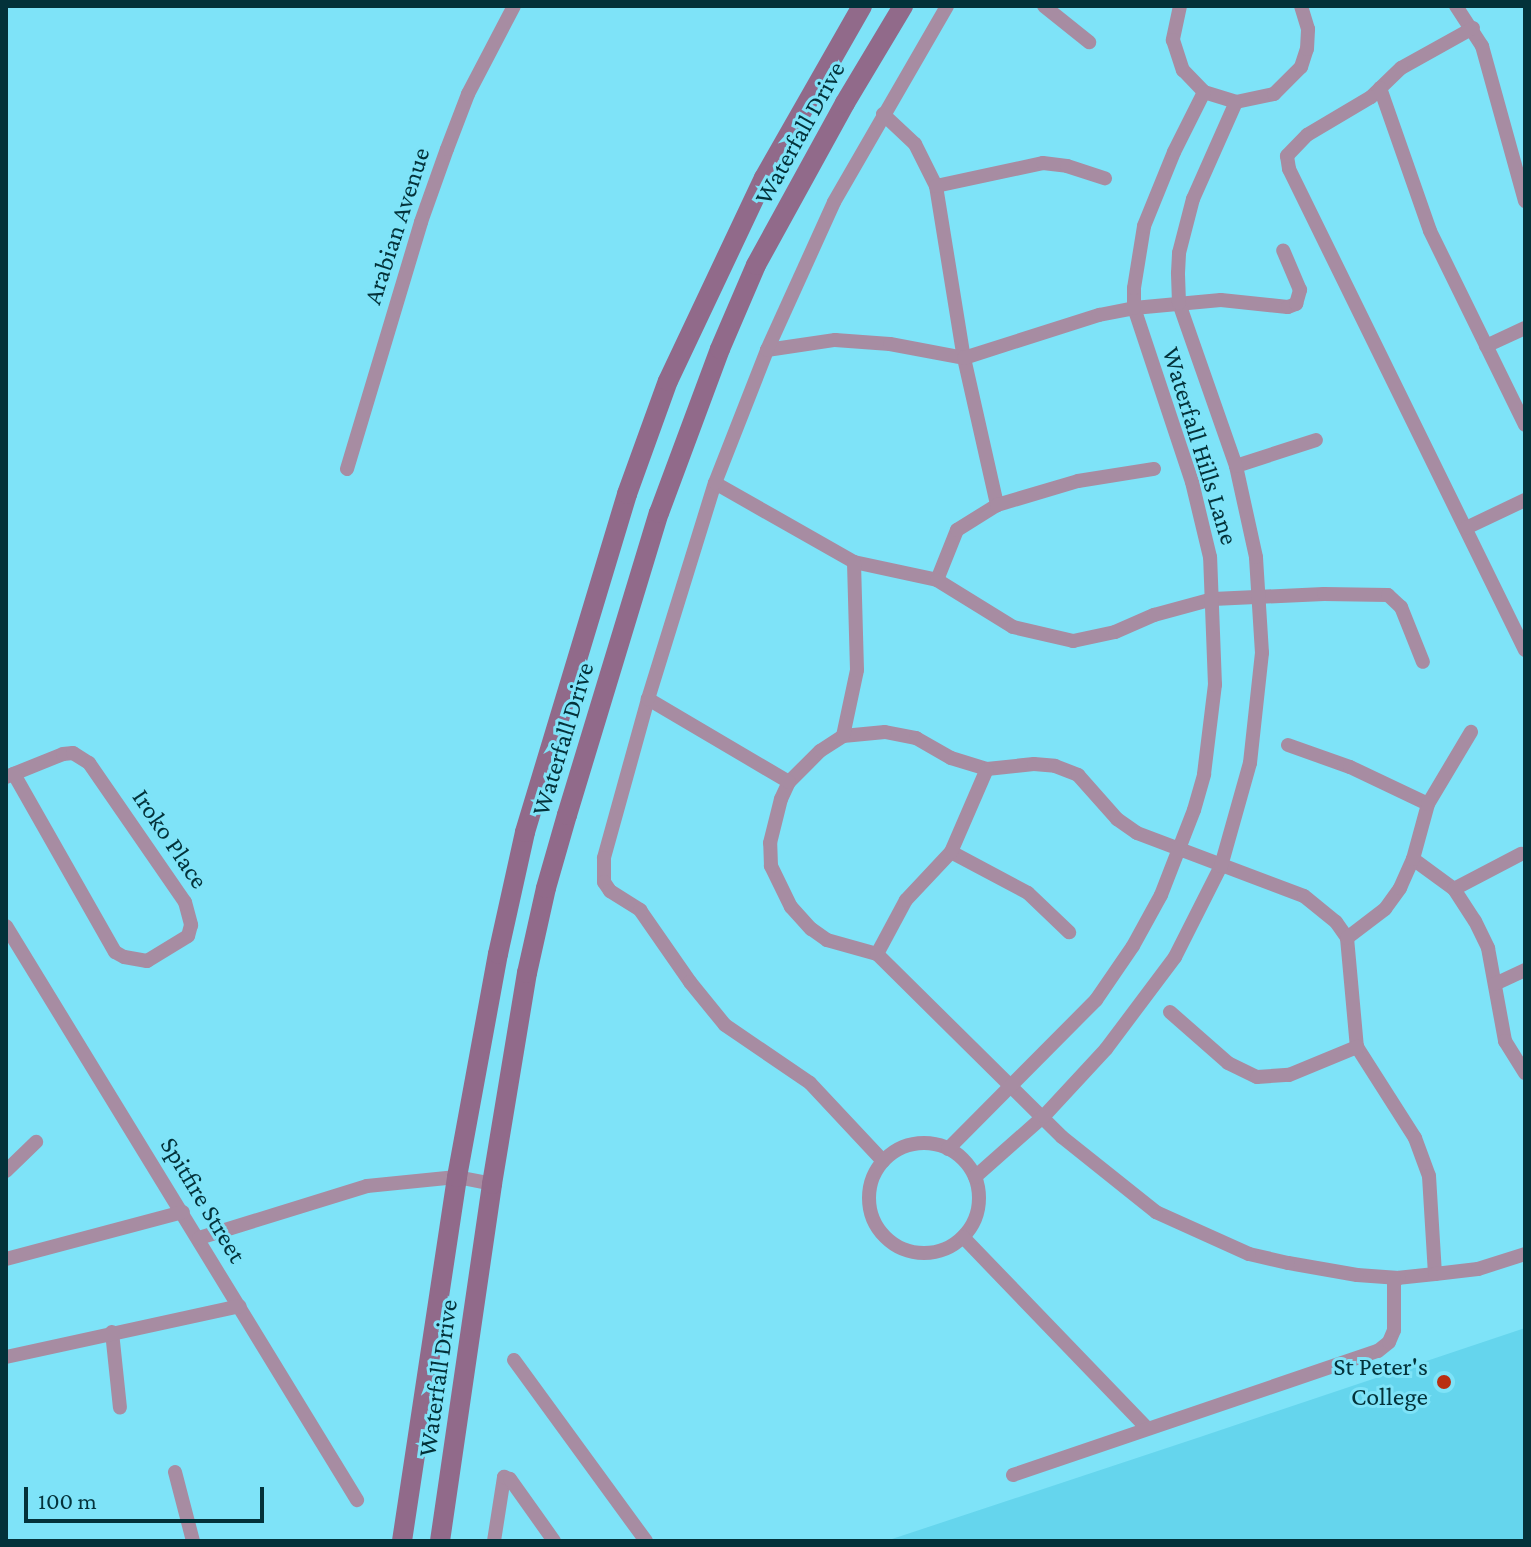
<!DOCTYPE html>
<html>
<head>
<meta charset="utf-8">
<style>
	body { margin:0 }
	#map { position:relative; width:1531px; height:1547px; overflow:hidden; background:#7ee3f8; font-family:"Crimson Pro",serif }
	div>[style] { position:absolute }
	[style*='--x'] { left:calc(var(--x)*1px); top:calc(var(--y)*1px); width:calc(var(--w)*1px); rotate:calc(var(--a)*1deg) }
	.built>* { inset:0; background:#65d5ed }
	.minor>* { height:14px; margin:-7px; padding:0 7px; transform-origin:7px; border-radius:7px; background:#a78ca2 }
	.minor>.ring { margin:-7px; padding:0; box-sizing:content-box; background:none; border:14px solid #a78ca2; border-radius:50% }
	.secondary>* { height:20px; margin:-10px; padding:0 10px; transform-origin:10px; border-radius:10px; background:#916a8a }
	.dots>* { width:22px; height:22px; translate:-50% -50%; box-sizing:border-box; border:4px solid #7ee3f8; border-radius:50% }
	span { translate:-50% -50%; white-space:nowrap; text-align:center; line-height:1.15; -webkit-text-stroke:6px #7ee3f8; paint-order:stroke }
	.street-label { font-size:26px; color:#03323a }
	.poi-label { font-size:26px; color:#03323a }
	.right { translate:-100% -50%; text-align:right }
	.frame { position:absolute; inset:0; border:8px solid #03323a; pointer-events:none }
	.scale { position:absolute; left:24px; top:1487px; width:240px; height:36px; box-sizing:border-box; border:4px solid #03323a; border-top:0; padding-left:10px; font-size:24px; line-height:28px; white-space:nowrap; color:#03323a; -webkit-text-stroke:6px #7ee3f8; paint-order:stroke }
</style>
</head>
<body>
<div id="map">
	<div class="built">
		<i style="clip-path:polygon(1525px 1328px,1525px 1541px,886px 1541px,1200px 1437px)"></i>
	</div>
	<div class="minor">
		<i style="--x:1044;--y:6;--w:58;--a:38.7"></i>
		<i style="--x:1180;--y:6;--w:35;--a:102"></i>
		<i style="--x:1173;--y:40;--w:32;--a:72"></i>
		<i style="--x:1183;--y:70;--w:30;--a:46"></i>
		<i style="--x:1204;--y:92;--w:34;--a:17"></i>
		<i style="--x:1236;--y:102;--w:39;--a:-12"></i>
		<i style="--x:1274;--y:94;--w:38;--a:-45"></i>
		<i style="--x:1301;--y:67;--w:19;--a:-72"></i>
		<i style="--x:1307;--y:49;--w:20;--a:-87"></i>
		<i style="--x:1308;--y:29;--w:24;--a:-107"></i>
		<i style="--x:1456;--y:6;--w:48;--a:57"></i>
		<i style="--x:1482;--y:46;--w:161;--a:74.5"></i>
		<i style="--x:1473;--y:28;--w:82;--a:150.9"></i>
		<i style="--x:1401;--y:68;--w:42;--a:136"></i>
		<i style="--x:1371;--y:97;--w:74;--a:149.3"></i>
		<i style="--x:1307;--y:135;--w:29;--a:134"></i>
		<i style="--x:1287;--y:156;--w:13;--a:81"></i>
		<i style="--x:1289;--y:169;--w:536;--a:63.87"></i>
		<i style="--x:1380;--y:88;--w:151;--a:70.7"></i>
		<i style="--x:1430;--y:231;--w:216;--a:63.9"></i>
		<i style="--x:883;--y:114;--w:44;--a:43.2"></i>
		<i style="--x:915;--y:144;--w:47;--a:63.4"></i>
		<i style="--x:936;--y:186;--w:174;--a:80.8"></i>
		<i style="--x:964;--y:358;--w:151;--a:77.3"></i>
		<i style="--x:936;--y:186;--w:109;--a:-12.1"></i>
		<i style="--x:1043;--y:163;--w:24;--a:7"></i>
		<i style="--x:1067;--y:166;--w:40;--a:18"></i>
		<i style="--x:1486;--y:346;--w:43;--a:-24.8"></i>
		<i style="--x:767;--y:350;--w:69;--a:-8.4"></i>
		<i style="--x:835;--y:340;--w:55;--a:4.2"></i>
		<i style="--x:890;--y:344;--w:75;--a:10.7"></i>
		<i style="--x:964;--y:358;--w:142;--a:-17.7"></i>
		<i style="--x:1099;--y:315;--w:36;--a:-11"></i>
		<i style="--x:1134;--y:308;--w:87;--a:-5.3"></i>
		<i style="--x:1221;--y:300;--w:67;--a:6"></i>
		<i style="--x:1288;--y:307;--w:9;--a:-21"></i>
		<i style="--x:1296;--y:304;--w:15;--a:-74"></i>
		<i style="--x:1300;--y:290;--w:43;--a:-113"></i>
		<i style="--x:1236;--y:466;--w:84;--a:-18"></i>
		<i style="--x:347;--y:469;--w:258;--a:-73.3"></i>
		<i style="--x:421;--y:222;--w:77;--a:-70.4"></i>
		<i style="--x:447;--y:149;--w:59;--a:-69.1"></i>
		<i style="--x:468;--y:94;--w:99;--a:-62.4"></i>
		<i style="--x:715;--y:483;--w:160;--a:29.6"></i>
		<i style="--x:854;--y:562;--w:85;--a:12.2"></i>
		<i style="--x:937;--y:580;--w:54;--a:-68.2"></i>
		<i style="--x:957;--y:530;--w:47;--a:-32"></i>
		<i style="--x:997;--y:505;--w:84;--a:-16.5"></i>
		<i style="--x:1078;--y:481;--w:77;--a:-9"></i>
		<i style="--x:1466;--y:528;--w:65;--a:-25.4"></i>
		<i style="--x:937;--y:580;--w:89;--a:31.7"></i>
		<i style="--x:1013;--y:627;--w:62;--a:13.1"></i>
		<i style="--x:1073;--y:641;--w:43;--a:-12.1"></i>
		<i style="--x:1115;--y:632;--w:43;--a:-23.6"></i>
		<i style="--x:1154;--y:615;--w:61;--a:-15.2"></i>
		<i style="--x:1213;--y:599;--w:111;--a:-2.6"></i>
		<i style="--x:1324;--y:594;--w:64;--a:0.9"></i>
		<i style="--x:1388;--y:595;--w:18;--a:43"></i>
		<i style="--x:1401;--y:607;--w:59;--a:68.2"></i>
		<i style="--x:648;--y:699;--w:165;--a:105.5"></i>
		<i style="--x:604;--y:858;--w:24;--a:90"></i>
		<i style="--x:604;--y:882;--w:11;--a:56"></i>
		<i style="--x:610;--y:891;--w:36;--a:32"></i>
		<i style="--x:640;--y:910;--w:88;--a:55.2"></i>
		<i style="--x:690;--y:982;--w:55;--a:50.9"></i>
		<i style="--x:725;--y:1025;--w:103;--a:34.3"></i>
		<i style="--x:810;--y:1083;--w:107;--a:46.9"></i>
		<i style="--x:885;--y:732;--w:32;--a:11"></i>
		<i style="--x:916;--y:738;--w:40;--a:29.7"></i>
		<i style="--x:951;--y:758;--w:38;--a:17"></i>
		<i style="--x:987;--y:769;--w:47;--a:-6.1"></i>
		<i style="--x:1034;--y:764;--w:21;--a:5"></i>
		<i style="--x:1055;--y:766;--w:25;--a:21"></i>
		<i style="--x:1078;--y:775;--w:59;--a:48.4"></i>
		<i style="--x:1117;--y:819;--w:24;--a:35"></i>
		<i style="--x:1137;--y:833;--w:178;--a:20.7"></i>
		<i style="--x:1304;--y:896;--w:41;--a:39.1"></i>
		<i style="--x:1336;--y:922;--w:19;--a:55"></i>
		<i style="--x:1347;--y:938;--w:109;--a:84.8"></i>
		<i style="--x:1357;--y:1047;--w:108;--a:57.5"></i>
		<i style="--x:1415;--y:1138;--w:40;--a:69.8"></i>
		<i style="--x:1429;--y:1176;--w:98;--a:86.5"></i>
		<i style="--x:1435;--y:1274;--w:36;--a:174"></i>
		<i style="--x:1399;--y:1278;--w:42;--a:-175.9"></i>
		<i style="--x:1357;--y:1275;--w:70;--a:-170.1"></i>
		<i style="--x:1288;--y:1263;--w:40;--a:-167"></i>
		<i style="--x:1249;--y:1254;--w:102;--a:-155.7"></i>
		<i style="--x:1156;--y:1212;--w:120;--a:-141.4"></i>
		<i style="--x:1062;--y:1137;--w:260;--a:-135.3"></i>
		<i style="--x:877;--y:954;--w:52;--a:-164.4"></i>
		<i style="--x:827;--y:940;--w:19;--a:-145"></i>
		<i style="--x:811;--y:929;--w:30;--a:-132"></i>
		<i style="--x:791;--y:907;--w:46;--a:-116"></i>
		<i style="--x:771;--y:866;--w:23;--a:-92"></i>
		<i style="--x:770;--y:843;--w:45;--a:-76"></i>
		<i style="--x:781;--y:799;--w:19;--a:-65"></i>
		<i style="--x:789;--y:782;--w:44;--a:-45"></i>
		<i style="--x:820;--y:751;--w:27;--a:-33"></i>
		<i style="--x:843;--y:736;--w:42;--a:-5.4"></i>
		<i style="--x:843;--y:736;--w:67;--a:-78"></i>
		<i style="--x:857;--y:670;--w:108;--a:-91.6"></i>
		<i style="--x:1288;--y:745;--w:66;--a:19.5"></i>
		<i style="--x:1350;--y:767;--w:86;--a:25.4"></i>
		<i style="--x:6;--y:777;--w:61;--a:-22"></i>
		<i style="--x:63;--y:754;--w:10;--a:-6"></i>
		<i style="--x:73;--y:753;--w:19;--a:32"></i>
		<i style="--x:89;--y:763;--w:169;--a:55.4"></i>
		<i style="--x:185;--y:902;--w:24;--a:75"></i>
		<i style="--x:191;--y:925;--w:11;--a:105"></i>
		<i style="--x:188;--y:936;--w:48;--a:148.6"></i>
		<i style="--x:147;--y:961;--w:23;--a:-170"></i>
		<i style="--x:124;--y:957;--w:10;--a:-151"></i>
		<i style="--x:115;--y:952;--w:205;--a:-119.6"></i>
		<i style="--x:789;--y:782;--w:164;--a:-149.5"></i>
		<i style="--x:648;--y:699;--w:226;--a:-72.8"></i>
		<i style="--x:715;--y:483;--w:143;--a:-68.6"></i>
		<i style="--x:767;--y:350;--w:162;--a:-65.6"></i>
		<i style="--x:834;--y:202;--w:226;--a:-60"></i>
		<i style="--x:951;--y:852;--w:87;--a:28"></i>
		<i style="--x:1028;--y:893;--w:57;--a:43.6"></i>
		<i style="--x:1413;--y:859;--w:51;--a:36.2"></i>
		<i style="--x:1454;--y:889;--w:38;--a:57"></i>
		<i style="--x:1475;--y:921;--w:30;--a:64"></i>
		<i style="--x:1488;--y:948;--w:95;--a:79.6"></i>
		<i style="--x:1505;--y:1041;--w:38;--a:58"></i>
		<i style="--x:1454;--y:889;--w:76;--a:-27.6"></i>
		<i style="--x:6;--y:926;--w:673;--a:58.55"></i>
		<i style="--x:1347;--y:938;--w:48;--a:-37.3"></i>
		<i style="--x:1385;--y:909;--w:26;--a:-54"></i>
		<i style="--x:1400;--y:888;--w:32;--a:-66"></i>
		<i style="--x:1413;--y:859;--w:57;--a:-74.7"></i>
		<i style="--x:1428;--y:804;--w:84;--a:-59.2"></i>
		<i style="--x:877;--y:954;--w:61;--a:-61.8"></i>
		<i style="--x:906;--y:900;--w:66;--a:-46.8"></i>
		<i style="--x:951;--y:852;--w:90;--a:-66.6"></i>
		<i style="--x:1495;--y:984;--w:33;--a:-25"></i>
		<i style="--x:1170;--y:1012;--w:77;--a:41.3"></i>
		<i style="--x:1228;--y:1063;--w:32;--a:26"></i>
		<i style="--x:1257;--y:1077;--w:32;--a:-4"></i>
		<i style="--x:1289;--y:1075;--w:74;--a:-22.4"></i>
		<i class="ring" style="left:869px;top:1143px;width:96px;height:96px"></i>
		<i style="--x:948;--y:1149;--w:210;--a:-45.2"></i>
		<i style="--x:1096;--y:1000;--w:65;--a:-55.6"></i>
		<i style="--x:1133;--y:946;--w:58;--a:-61.2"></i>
		<i style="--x:1161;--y:895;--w:91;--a:-68.8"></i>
		<i style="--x:1194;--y:810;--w:37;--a:-74"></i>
		<i style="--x:1204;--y:774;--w:90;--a:-83"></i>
		<i style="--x:1215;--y:685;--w:128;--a:-92.2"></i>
		<i style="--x:1210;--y:557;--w:77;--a:-103.5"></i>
		<i style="--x:1192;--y:482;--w:183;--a:-108.4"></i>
		<i style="--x:1134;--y:308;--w:20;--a:-90"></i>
		<i style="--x:1134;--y:288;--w:63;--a:-80.8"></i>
		<i style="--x:1144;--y:226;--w:80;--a:-67.9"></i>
		<i style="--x:1174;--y:152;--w:67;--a:-63.4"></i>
		<i style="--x:6;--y:1171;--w:42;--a:-44"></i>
		<i style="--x:975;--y:1177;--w:92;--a:-41.5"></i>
		<i style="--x:1044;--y:1116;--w:91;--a:-47.2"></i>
		<i style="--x:1106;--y:1049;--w:115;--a:-53.1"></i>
		<i style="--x:1175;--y:957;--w:102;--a:-63.2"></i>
		<i style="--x:1221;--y:866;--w:107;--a:-74.3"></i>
		<i style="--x:1250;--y:763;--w:111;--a:-83.8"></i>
		<i style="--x:1262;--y:653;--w:96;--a:-93.6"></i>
		<i style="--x:1256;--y:557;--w:93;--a:-102.4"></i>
		<i style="--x:1236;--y:466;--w:173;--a:-109.3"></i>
		<i style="--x:1179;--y:303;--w:30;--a:-92"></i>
		<i style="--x:1178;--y:273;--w:20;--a:-87"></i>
		<i style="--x:1179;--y:253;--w:56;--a:-75.5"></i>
		<i style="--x:1193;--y:199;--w:106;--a:-66.1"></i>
		<i style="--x:963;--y:1237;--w:264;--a:46.1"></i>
		<i style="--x:199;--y:1238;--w:176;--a:-17.2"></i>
		<i style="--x:367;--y:1186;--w:90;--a:-5.7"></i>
		<i style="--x:457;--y:1177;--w:36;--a:11"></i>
		<i style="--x:6;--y:1259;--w:183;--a:-14.9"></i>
		<i style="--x:1435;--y:1274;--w:43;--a:-6.6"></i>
		<i style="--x:1478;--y:1269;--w:49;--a:-17.7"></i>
		<i style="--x:112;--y:1332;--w:76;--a:84"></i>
		<i style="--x:6;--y:1357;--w:239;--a:-12.3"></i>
		<i style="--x:514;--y:1360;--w:224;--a:53.9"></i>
		<i style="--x:175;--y:1472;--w:71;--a:75.4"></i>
		<i style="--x:1013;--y:1475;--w:385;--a:-18.8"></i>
		<i style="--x:1378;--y:1351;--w:14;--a:-39"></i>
		<i style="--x:1389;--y:1342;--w:13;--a:-67"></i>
		<i style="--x:1394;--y:1330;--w:52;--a:-90"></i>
		<i style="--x:494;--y:1541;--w:65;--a:-81.1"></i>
		<i style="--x:504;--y:1477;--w:6;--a:18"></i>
		<i style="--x:510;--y:1479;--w:76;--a:54.6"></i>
	</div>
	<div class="secondary">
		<i style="--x:402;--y:1541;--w:368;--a:-81.4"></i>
		<i style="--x:457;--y:1177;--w:227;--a:-79.6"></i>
		<i style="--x:498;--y:954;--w:125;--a:-77.5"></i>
		<i style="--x:525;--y:832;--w:353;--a:-73.2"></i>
		<i style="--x:627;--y:494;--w:120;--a:-70.1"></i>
		<i style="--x:668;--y:381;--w:225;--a:-64.7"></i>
		<i style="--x:764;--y:178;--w:198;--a:-60.3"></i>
		<i style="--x:440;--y:1541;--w:361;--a:-81.7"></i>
		<i style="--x:492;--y:1184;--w:214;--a:-80.6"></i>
		<i style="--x:527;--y:973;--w:87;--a:-77.4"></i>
		<i style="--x:546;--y:888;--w:76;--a:-74"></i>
		<i style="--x:567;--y:815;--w:316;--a:-73.1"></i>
		<i style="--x:659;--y:513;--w:175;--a:-69.6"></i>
		<i style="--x:720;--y:349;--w:91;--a:-66.8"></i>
		<i style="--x:756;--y:265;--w:185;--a:-61.2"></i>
		<i style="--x:845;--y:103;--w:113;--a:-59.1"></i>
	</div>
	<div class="dots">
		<i style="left:1444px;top:1382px;background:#b92e11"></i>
	</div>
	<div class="street-label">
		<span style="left:800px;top:133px;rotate:-61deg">Waterfall Drive</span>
		<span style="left:397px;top:226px;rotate:-72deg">Arabian Avenue</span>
		<span style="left:1200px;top:446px;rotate:73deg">Waterfall Hills Lane</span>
		<span style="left:563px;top:739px;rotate:-73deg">Waterfall Drive</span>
		<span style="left:170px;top:839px;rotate:56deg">Iroko Place</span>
		<span style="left:203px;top:1200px;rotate:59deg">Spitfire Street</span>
		<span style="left:438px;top:1378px;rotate:-82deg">Waterfall Drive</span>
	</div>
	<div class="poi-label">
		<span class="right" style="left:1428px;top:1382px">St Peter's<br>College</span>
	</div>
	<div class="frame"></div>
	<div class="scale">100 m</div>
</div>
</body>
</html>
